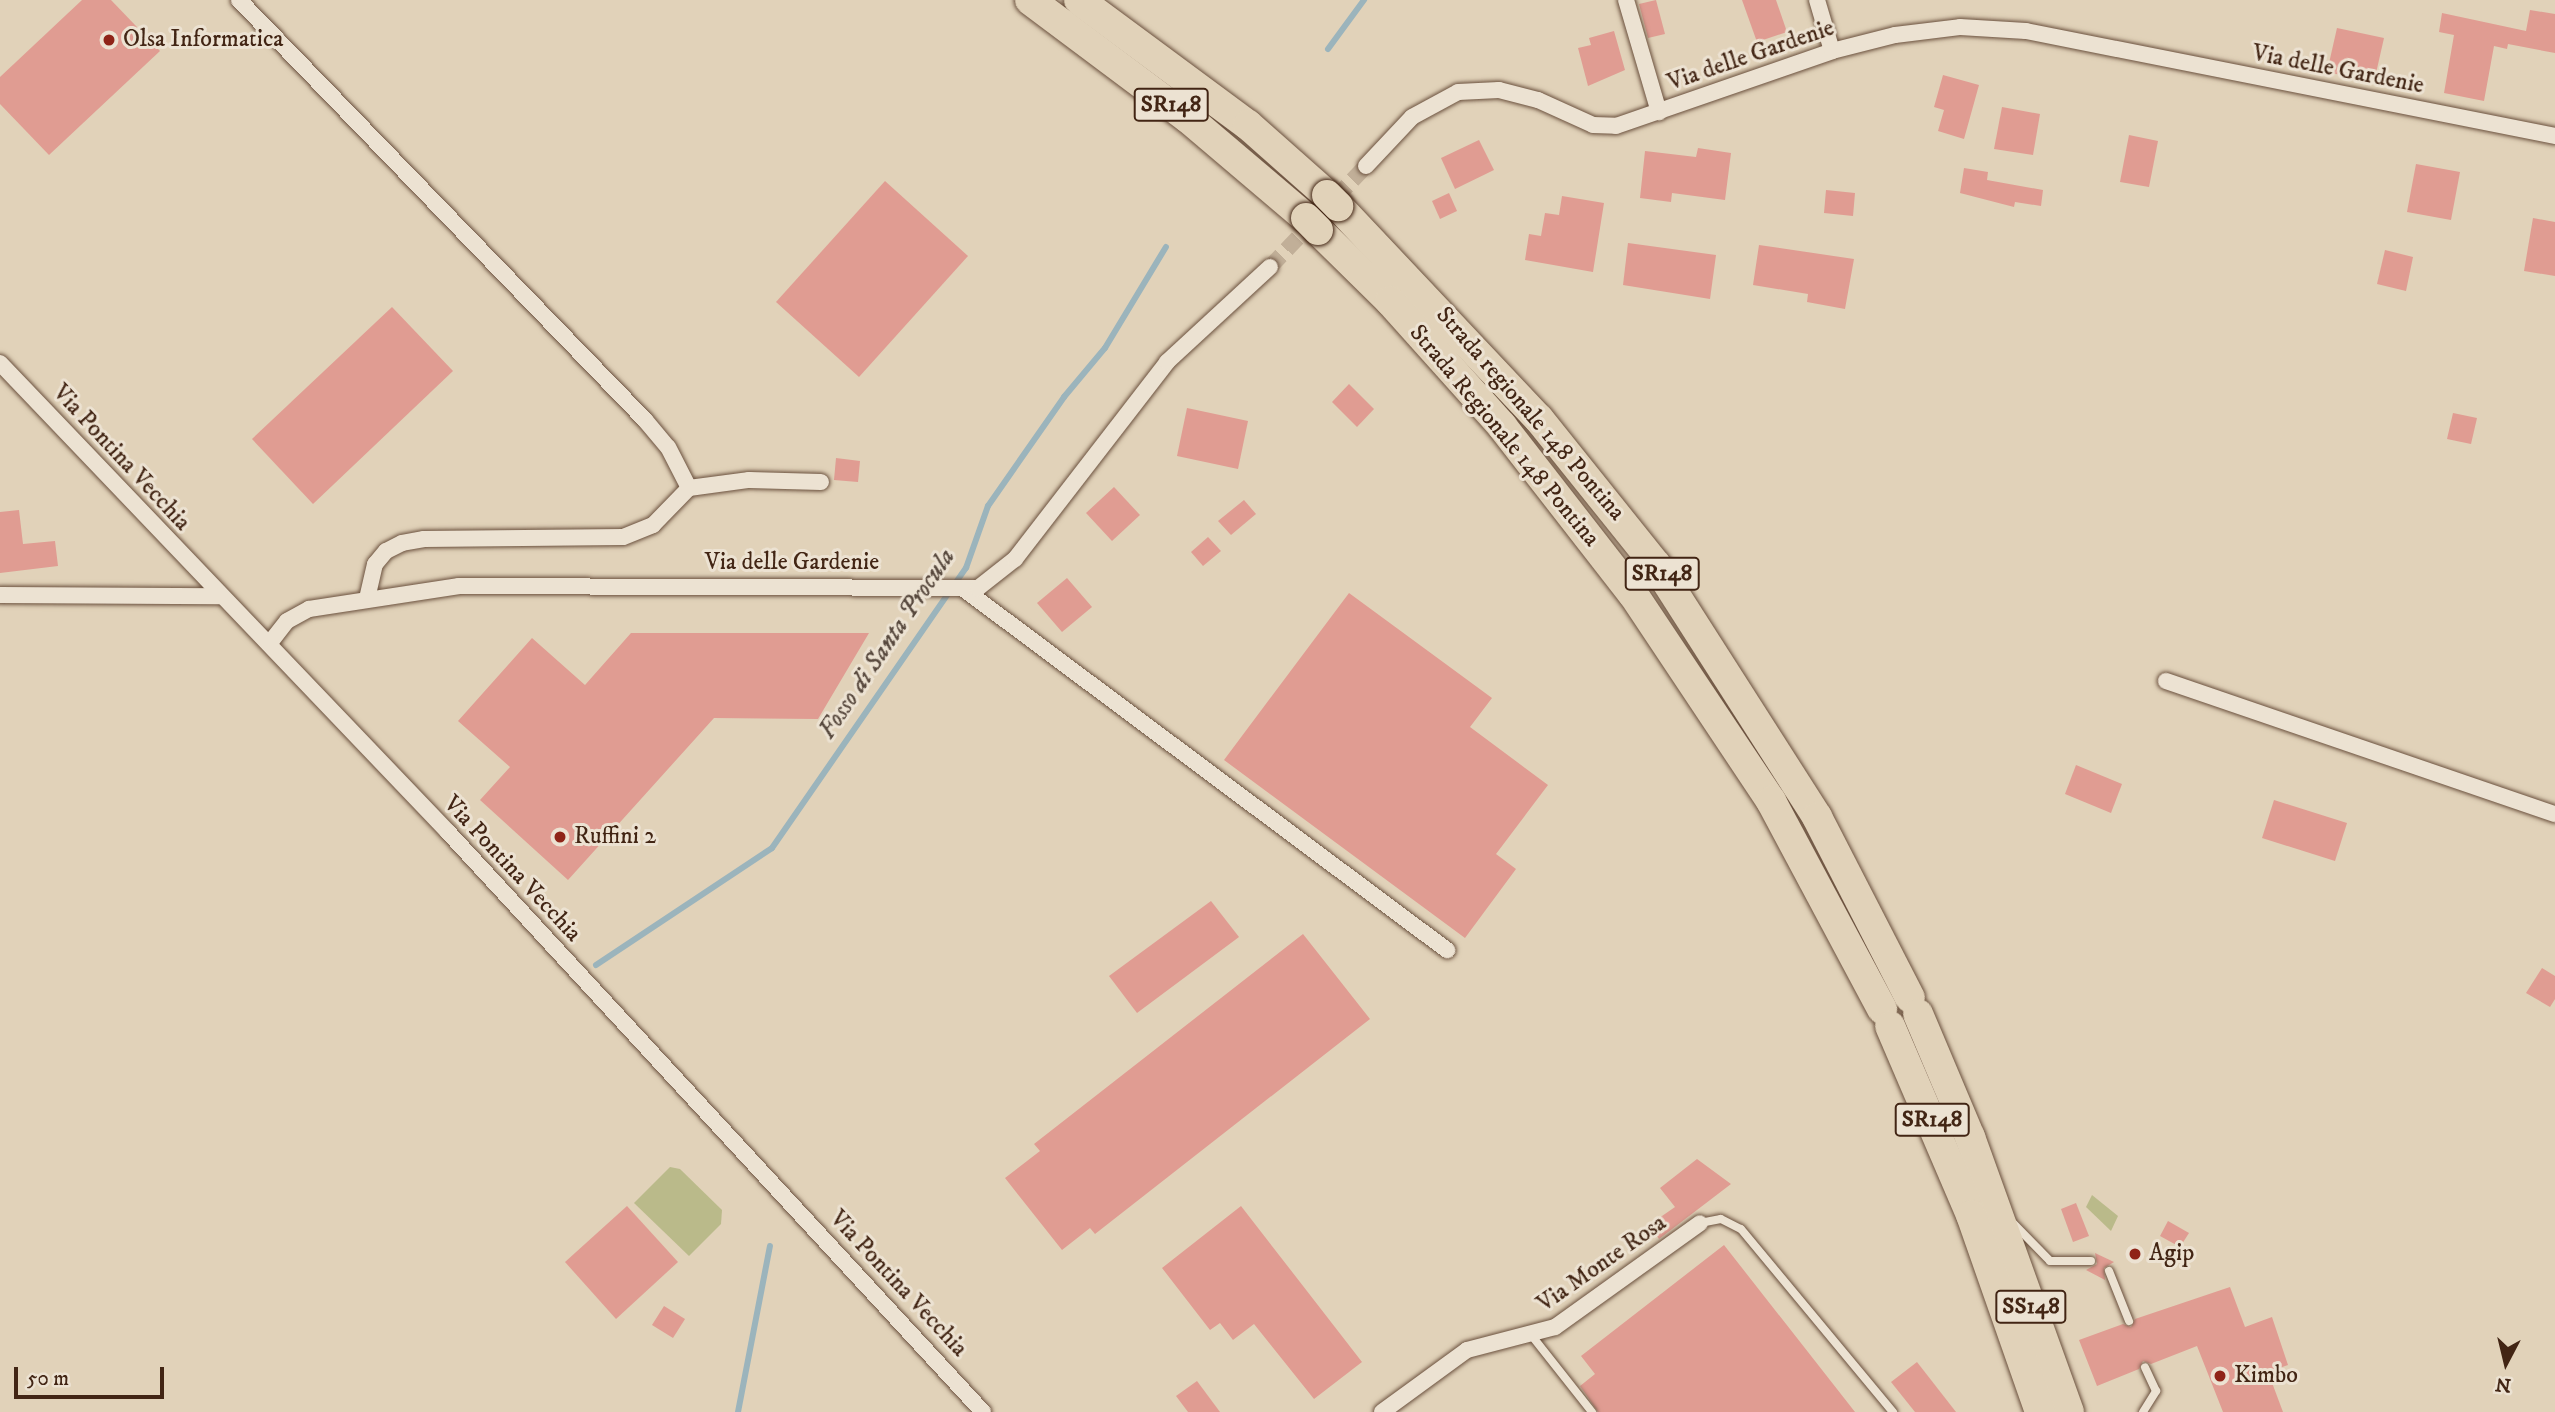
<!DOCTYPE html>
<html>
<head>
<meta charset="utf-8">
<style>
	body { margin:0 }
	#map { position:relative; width:2555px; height:1412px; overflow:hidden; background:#e1d2b9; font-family:"IM FELL DW Pica",serif }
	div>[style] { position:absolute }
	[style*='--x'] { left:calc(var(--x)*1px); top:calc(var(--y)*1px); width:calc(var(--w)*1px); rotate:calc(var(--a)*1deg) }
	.green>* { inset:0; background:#baba8a }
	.stream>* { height:6px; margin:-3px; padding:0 3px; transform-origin:3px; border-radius:3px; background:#9bb4bc }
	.building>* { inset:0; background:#e09c92 }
	.street-tunnel>* { height:16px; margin-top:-8px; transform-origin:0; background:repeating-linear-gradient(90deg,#c1af98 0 16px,transparent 0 24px) }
	.roads { filter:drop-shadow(0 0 2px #6a503d) drop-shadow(0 0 2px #6a503d) }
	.lane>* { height:8px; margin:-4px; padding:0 4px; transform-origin:4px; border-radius:4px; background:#ece2d2 }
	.street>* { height:16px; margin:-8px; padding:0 8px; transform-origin:8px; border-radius:8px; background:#ece2d2 }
	.highway>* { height:30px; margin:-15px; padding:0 15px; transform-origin:15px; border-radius:15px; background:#e1d2b9 }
	.bridges { filter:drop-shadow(0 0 2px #422514) drop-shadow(0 0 2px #422514) }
	.highway-bridge>* { height:30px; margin:-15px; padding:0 15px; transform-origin:15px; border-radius:15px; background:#e1d2b9 }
	.dots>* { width:19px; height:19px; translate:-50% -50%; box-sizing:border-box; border:4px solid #ece2d2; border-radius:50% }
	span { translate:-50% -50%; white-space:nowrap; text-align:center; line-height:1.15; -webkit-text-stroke:6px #ece2d2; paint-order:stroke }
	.shield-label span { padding:2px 5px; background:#ece2d2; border:2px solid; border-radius:5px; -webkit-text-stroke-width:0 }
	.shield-label { font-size:23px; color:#422514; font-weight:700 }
	.poi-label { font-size:24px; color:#422514 }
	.left { translate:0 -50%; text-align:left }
	.street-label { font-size:24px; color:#422514 }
	.water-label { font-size:26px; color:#58493e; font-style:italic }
	.north { position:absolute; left:2471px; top:1328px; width:70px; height:70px; -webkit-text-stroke:5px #ece2d2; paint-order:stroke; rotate:187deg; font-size:19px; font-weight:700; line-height:28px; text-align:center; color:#422514 }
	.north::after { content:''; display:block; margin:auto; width:24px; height:32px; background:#422514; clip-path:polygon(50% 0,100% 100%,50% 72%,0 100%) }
	.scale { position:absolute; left:14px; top:1367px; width:150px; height:32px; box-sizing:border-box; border:4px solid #422514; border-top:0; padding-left:9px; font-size:21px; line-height:24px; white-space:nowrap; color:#422514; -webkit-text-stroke:5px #ece2d2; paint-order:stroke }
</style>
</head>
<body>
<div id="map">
	<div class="green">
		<i style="clip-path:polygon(670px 1167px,680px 1169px,722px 1210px,721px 1224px,689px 1256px,634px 1203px)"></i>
		<i style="clip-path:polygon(2092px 1195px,2118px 1216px,2111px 1231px,2086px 1207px)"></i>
	</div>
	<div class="stream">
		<i style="--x:1328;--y:49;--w:61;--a:-53.7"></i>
		<i style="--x:596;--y:965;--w:211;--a:-33.6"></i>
		<i style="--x:772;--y:848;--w:341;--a:-55.3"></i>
		<i style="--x:966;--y:568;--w:66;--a:-70.5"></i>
		<i style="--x:988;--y:506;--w:133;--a:-55.1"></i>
		<i style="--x:1064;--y:397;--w:64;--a:-50.1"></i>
		<i style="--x:1105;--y:348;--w:118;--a:-58.9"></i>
		<i style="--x:738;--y:1412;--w:169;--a:-79.1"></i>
	</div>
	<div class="building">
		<i style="clip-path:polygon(82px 0,111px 0,160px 51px,49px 155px,0 104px,0 77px)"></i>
		<i style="clip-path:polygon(1656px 0,1665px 34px,1648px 38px,1639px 4px)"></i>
		<i style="clip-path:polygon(1742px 0,1776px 0,1787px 32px,1757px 42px)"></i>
		<i style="clip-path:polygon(2530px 10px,2555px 14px,2555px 53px,2508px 44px,2507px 49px,2494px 46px,2484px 101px,2444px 93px,2454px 35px,2439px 32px,2442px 13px,2526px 31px)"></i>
		<i style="clip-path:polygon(2337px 28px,2384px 38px,2374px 82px,2327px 72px)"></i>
		<i style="clip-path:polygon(1614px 31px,1625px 70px,1588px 86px,1578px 48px,1591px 45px,1589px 38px)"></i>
		<i style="clip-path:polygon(1943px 75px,1979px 85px,1964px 139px,1938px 131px,1944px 110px,1934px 107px)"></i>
		<i style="clip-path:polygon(2002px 107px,2040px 114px,2033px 155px,1994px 149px)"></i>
		<i style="clip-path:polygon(2129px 135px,2158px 141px,2149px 187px,2120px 182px)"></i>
		<i style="clip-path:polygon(1479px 140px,1494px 170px,1455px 189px,1441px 158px)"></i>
		<i style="clip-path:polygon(1698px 148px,1731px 153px,1725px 200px,1672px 193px,1671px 202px,1640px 198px,1645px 151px,1696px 157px)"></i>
		<i style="clip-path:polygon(2416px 164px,2460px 172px,2451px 220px,2407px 212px)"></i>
		<i style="clip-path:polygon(1964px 168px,1988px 172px,1987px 180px,2043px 190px,2041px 206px,2015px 202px,2014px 207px,1960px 193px)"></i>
		<i style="clip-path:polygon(885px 181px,968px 256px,859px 377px,776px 302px)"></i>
		<i style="clip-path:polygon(1826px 190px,1855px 193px,1853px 216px,1824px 213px)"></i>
		<i style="clip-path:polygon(1449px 193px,1457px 211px,1440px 219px,1432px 201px)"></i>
		<i style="clip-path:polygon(1562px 196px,1604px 203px,1593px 272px,1525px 260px,1529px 234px,1541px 236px,1545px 213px,1559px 215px)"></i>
		<i style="clip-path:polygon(2533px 218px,2555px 222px,2555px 276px,2524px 271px)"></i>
		<i style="clip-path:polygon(1628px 243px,1716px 255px,1710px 299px,1623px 285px)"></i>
		<i style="clip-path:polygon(1759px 245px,1854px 259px,1845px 309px,1807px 302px,1808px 294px,1753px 285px)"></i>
		<i style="clip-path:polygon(2385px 250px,2413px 257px,2406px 291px,2377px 284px)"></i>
		<i style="clip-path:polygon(392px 307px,453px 371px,313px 504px,252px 439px)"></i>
		<i style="clip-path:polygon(1349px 384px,1374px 409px,1357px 427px,1332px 402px)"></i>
		<i style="clip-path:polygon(1187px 408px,1248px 421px,1238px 469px,1177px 456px)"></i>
		<i style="clip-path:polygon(2453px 413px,2477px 418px,2471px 444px,2447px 439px)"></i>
		<i style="clip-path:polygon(836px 458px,860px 461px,858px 482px,834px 480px)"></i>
		<i style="clip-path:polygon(1114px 487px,1140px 515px,1112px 541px,1086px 513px)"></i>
		<i style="clip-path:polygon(1244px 500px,1256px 514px,1231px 535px,1218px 521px)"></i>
		<i style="clip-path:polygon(19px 510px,23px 544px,55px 541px,58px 566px,0 573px,0 512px)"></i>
		<i style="clip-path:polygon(1208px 537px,1221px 551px,1203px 566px,1191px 552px)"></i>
		<i style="clip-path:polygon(1067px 578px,1092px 607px,1062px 632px,1037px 603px)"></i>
		<i style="clip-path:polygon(1349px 593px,1492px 698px,1470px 727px,1548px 785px,1496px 854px,1516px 869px,1465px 938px,1224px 760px)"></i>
		<i style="clip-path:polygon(631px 633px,869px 633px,818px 719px,714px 718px,568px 880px,480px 800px,510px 767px,458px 721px,532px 638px,585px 685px)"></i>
		<i style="clip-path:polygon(2076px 765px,2122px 784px,2111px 813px,2065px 794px)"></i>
		<i style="clip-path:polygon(2274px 800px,2347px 823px,2335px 861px,2262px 838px)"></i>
		<i style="clip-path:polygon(1211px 901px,1239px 937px,1137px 1013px,1109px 976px)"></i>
		<i style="clip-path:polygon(1303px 934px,1370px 1019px,1095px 1234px,1090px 1228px,1062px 1250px,1005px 1178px,1040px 1151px,1034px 1144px)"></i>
		<i style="clip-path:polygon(2542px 968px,2555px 976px,2555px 999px,2550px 1007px,2526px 993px)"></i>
		<i style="clip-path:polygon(1697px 1159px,1731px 1184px,1659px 1239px,1649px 1225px,1675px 1207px,1660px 1188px)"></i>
		<i style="clip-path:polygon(2076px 1203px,2089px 1236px,2073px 1242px,2061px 1209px)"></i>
		<i style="clip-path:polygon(627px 1206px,678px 1262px,616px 1319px,565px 1262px)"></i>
		<i style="clip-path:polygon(1241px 1206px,1362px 1362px,1314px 1399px,1254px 1324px,1233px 1340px,1220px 1323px,1210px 1330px,1162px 1268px)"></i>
		<i style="clip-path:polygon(2168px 1221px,2189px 1233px,2180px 1247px,2160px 1236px)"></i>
		<i style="clip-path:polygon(1724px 1245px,1855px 1412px,1598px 1412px,1580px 1386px,1595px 1374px,1581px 1356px)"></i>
		<i style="clip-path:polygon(2095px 1253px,2114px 1262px,2104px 1268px,2105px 1280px,2086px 1270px,2097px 1264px)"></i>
		<i style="clip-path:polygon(2230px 1287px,2245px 1327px,2272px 1317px,2288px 1365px,2268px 1372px,2283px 1412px,2223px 1412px,2197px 1346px,2151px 1364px,2143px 1361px,2139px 1369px,2097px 1386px,2079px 1340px,2123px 1324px,2131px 1327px,2135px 1319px)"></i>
		<i style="clip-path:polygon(664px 1306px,685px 1319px,673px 1338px,652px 1325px)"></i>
		<i style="clip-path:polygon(1917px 1362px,1956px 1412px,1915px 1412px,1891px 1382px)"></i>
		<i style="clip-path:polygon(1197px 1381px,1220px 1412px,1188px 1412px,1176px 1396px)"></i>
	</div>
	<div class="street-tunnel">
		<i style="--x:1270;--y:267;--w:139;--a:-46.5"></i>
	</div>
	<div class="roads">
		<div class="lane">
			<i style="--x:2012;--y:1222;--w:54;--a:45.7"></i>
			<i style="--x:2050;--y:1261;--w:41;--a:0"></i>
			<i style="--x:1700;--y:1223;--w:21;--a:-11"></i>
			<i style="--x:1721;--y:1219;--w:22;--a:27"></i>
			<i style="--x:1741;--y:1229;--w:238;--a:50.3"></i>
			<i style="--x:2109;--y:1271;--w:54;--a:68.2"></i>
			<i style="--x:1532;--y:1336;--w:97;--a:51.7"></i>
			<i style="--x:2143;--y:1412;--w:25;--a:-58"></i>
			<i style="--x:2156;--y:1391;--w:26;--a:-115"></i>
		</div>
		<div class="street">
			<i style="--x:239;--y:0;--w:584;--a:45.97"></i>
			<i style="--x:645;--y:420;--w:35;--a:50"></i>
			<i style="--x:668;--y:447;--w:46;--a:62.9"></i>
			<i style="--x:689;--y:488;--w:52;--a:134.2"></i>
			<i style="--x:653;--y:525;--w:32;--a:158"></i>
			<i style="--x:623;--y:537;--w:199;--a:179.4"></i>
			<i style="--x:424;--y:539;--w:22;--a:170"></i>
			<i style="--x:402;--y:543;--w:18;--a:153"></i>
			<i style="--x:386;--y:551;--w:17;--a:130"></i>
			<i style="--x:375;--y:564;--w:35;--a:103"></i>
			<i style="--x:1626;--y:0;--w:117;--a:73.6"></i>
			<i style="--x:1817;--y:0;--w:53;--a:73.6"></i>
			<i style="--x:1366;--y:166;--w:67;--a:-46.8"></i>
			<i style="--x:1412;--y:117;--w:52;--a:-28.5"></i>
			<i style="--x:1458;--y:92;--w:41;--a:-2.8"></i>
			<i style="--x:1499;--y:90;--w:40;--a:14.4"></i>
			<i style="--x:1538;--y:100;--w:60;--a:24.4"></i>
			<i style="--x:1593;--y:125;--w:23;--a:2"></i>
			<i style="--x:1616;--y:126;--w:229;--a:-19.1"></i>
			<i style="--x:1832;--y:51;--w:65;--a:-14.3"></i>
			<i style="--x:1895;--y:35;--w:65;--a:-7"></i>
			<i style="--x:1960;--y:27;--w:66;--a:3.5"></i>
			<i style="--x:2026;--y:31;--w:539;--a:11.23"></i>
			<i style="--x:0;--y:363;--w:649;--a:46.31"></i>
			<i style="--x:448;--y:832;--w:789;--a:47.31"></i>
			<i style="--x:689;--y:488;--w:61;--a:-7.6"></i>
			<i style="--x:749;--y:480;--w:72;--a:1.6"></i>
			<i style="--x:965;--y:590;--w:602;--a:36.76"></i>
			<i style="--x:0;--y:595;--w:220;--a:0.3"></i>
			<i style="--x:269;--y:644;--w:29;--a:-52"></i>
			<i style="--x:287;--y:621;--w:25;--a:-29"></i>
			<i style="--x:309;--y:609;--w:152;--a:-8.7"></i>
			<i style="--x:459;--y:586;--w:519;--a:0.22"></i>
			<i style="--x:978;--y:588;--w:47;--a:-38.1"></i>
			<i style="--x:1015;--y:559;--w:249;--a:-52.3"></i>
			<i style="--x:1167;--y:362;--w:140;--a:-42.7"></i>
			<i style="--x:2166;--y:681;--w:411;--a:18.9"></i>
			<i style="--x:1382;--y:1412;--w:105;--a:-36.1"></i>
			<i style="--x:1467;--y:1350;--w:91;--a:-14.6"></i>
			<i style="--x:1555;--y:1327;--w:178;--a:-35.6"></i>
		</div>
		<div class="highway">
			<i style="--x:1030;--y:0;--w:197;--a:36.8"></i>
			<i style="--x:1188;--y:118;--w:155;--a:40.3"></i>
			<i style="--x:1079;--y:0;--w:210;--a:36.5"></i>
			<i style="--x:1248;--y:125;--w:106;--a:41.5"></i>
			<i style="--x:1338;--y:206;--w:293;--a:46.7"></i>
			<i style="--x:1539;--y:419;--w:187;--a:51.3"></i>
			<i style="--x:1656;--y:565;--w:299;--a:57.4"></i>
			<i style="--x:1817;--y:817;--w:203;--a:62.8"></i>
			<i style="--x:1318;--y:230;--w:101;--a:44.6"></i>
			<i style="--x:1390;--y:301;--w:168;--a:48.1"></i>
			<i style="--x:1502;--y:426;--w:213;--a:52.1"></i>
			<i style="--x:1633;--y:594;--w:249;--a:56.3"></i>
			<i style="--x:1771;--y:801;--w:236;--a:61.9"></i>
			<i style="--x:1918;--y:1014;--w:134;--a:67.1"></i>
			<i style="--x:1970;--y:1137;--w:292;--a:70.2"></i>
			<i style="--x:1890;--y:1026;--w:206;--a:66.8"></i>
			<i style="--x:1971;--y:1215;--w:209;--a:70.7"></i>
		</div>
	</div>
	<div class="bridges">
		<div class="highway-bridge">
			<i style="--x:1327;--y:195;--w:16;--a:45"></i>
			<i style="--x:1306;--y:218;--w:17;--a:45"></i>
		</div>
	</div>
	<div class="dots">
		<i style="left:109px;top:40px;background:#8f2418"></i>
		<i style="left:560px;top:837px;background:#8f2418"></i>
		<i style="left:2135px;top:1254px;background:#8f2418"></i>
		<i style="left:2220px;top:1376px;background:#8f2418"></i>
	</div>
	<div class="shield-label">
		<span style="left:1171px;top:105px">SR148</span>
		<span style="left:1662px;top:574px">SR148</span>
		<span style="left:1932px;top:1120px">SR148</span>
		<span style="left:2031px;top:1307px">SS148</span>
	</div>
	<div class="poi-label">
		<span class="left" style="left:123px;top:40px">Olsa Informatica</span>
		<span class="left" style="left:574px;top:837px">Ruffini 2</span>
		<span class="left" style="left:2149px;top:1254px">Agip</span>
		<span class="left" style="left:2234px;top:1376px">Kimbo</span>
	</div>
	<div class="street-label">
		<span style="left:1751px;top:56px;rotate:-19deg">Via delle Gardenie</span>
		<span style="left:2338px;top:70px;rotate:11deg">Via delle Gardenie</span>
		<span style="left:1530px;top:414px;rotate:49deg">Strada regionale 148 Pontina</span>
		<span style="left:1504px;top:436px;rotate:50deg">Strada Regionale 148 Pontina</span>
		<span style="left:121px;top:458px;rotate:47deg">Via Pontina Vecchia</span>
		<span style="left:792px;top:563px">Via delle Gardenie</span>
		<span style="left:512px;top:869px;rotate:47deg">Via Pontina Vecchia</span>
		<span style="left:1602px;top:1264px;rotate:-35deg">Via Monte Rosa</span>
		<span style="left:898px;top:1284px;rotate:47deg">Via Pontina Vecchia</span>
	</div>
	<div class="water-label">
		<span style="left:887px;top:644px;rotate:-56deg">Fosso di Santa Procula</span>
	</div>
	<div class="north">N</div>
	<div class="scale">50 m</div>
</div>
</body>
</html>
